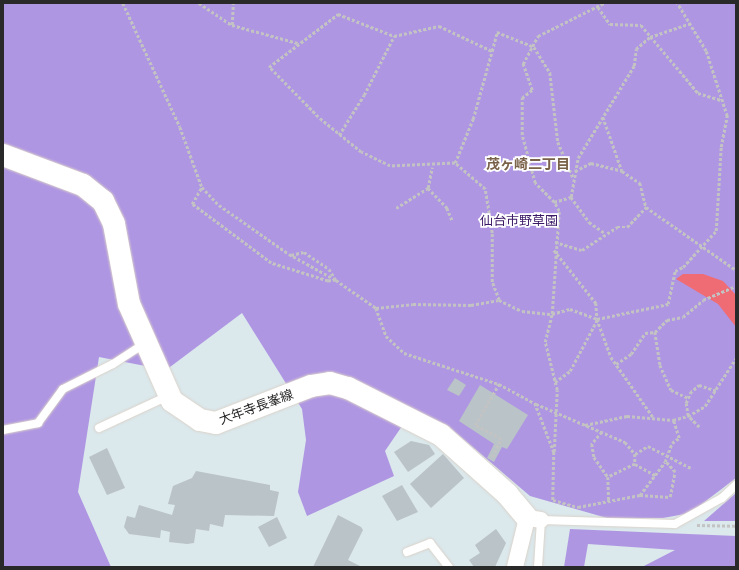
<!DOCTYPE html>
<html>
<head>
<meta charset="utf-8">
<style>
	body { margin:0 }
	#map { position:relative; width:739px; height:570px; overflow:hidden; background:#dbe8ec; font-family:Barlow,"Noto Sans JP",sans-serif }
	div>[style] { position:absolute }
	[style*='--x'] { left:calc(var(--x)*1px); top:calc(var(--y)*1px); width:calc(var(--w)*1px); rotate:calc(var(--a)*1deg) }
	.green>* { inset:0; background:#af96e3 }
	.water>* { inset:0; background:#ef6c75 }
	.building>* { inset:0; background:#bac3c7 }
	.path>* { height:2.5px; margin-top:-1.25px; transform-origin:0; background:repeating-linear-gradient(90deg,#c3c3c3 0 3px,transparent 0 5px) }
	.roads { filter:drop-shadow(0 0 1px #dbd2c9) drop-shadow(0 0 1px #dbd2c9) }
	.lane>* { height:8px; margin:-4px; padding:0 4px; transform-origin:4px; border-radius:4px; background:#fff }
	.street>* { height:16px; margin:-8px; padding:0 8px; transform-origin:8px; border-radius:8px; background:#fff }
	.secondary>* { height:22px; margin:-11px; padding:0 11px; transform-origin:11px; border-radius:11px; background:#fff }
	span { translate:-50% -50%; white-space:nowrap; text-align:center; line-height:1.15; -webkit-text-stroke:3.5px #fff; paint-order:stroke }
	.park-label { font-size:13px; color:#3c1966 }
	.street-label { font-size:13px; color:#292929 }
	.neighbourhood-label { font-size:14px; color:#7a6149; font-weight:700 }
	.frame { position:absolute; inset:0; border:4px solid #292929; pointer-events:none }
</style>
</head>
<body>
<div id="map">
	<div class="green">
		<i style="clip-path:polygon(3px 3px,736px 3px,736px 478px,690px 513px,663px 518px,607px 518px,530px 496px,447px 425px,413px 410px,385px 451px,394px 476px,307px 516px,298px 492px,306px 440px,302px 409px,242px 313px,166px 370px,99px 357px,78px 492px,111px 567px,3px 567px)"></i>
		<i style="clip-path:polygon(736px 493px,736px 521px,704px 521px)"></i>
		<i style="clip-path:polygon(570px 529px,736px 536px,736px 567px,642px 567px,675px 550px,588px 544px,584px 567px,564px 567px)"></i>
	</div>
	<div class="water">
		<i style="clip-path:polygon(683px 274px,703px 274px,723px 281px,736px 295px,736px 327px,718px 304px,676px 279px)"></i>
	</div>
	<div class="building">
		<i style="clip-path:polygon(455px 378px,466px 385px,459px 396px,447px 390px)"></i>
		<i style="clip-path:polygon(480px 385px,528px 415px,507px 449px,502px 447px,494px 462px,487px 458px,494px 444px,459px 421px)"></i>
		<i style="clip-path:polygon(411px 441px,429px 445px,435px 454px,408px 472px,394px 452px)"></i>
		<i style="clip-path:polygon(107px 448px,125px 488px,107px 495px,89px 457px)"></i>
		<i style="clip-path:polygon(443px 454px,464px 478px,431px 508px,410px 484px)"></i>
		<i style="clip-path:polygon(196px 471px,270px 485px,270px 490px,279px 492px,274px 516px,225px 515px,223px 527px,210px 524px,209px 531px,196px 529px,194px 543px,187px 544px,169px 542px,170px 532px,161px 530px,160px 538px,129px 534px,124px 527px,127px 516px,135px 518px,139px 505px,172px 515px,175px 505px,168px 504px,173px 486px,192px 478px)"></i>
		<i style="clip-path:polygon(402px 485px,418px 512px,397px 521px,382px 496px)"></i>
		<i style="clip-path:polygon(338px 515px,361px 527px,363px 530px,348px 560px,362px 567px,313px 567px)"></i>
		<i style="clip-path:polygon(277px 517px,287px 538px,269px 547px,258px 527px)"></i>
		<i style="clip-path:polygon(496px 529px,506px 543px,495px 567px,474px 567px,469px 560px,480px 553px,475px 545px)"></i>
	</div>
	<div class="path">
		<i style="--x:123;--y:3;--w:136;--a:65.3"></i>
		<i style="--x:180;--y:127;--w:64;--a:69.9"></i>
		<i style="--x:199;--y:3;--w:40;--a:34"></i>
		<i style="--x:232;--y:25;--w:68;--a:15.3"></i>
		<i style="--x:598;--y:7;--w:21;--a:55"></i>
		<i style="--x:610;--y:24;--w:31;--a:2"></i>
		<i style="--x:641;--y:25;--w:89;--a:50"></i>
		<i style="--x:698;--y:93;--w:24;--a:17"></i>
		<i style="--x:232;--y:25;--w:22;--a:-87"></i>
		<i style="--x:603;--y:117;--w:57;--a:70.6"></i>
		<i style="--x:622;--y:171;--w:22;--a:34"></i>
		<i style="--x:640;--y:183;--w:25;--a:76"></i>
		<i style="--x:646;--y:207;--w:110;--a:35"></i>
		<i style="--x:339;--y:135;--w:47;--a:-58"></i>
		<i style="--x:364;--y:95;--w:66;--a:-63"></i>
		<i style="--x:394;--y:36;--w:46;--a:-12.5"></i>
		<i style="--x:439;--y:26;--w:59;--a:25.3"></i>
		<i style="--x:492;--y:51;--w:20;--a:-75"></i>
		<i style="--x:497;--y:32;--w:40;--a:22"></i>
		<i style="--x:534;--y:47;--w:31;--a:58"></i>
		<i style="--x:550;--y:73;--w:69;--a:83.4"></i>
		<i style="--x:558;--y:142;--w:38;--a:67"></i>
		<i style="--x:455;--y:163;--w:48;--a:-67.8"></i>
		<i style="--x:473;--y:119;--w:71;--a:-74.4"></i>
		<i style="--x:575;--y:171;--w:18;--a:-27"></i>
		<i style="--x:591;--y:163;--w:32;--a:14"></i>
		<i style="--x:428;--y:188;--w:28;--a:46"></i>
		<i style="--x:447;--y:208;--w:13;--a:67"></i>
		<i style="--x:571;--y:197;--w:31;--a:54"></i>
		<i style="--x:589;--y:222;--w:19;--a:35"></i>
		<i style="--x:554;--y:202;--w:27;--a:-135"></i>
		<i style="--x:535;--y:183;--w:50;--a:-105.2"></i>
		<i style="--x:522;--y:135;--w:37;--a:-90"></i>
		<i style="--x:522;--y:98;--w:13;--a:-39"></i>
		<i style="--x:532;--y:90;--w:28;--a:-109"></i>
		<i style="--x:523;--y:64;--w:32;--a:-62"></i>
		<i style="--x:538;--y:36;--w:74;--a:-26.6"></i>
		<i style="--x:396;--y:208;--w:38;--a:-32"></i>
		<i style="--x:428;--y:188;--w:21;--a:-79"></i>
		<i style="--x:555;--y:242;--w:28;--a:17"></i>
		<i style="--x:582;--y:250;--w:42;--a:-33.3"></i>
		<i style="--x:617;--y:227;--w:10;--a:0"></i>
		<i style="--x:627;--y:227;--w:28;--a:-46"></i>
		<i style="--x:554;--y:250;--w:68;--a:51.6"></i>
		<i style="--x:596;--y:303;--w:16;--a:86"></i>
		<i style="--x:597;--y:319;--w:40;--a:69.8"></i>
		<i style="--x:611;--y:357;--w:73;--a:55"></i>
		<i style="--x:291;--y:255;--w:13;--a:-13"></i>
		<i style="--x:304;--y:252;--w:30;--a:34"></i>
		<i style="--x:329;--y:269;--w:13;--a:58"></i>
		<i style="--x:336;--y:280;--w:8;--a:173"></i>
		<i style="--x:328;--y:281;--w:60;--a:-162.5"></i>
		<i style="--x:271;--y:263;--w:99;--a:-143.2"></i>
		<i style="--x:192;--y:204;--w:20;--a:-60"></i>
		<i style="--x:202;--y:187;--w:25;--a:47"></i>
		<i style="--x:219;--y:205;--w:85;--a:35"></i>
		<i style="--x:289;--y:254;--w:54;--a:29"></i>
		<i style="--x:336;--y:280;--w:49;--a:35"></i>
		<i style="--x:376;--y:308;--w:30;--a:70"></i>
		<i style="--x:386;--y:336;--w:25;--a:43"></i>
		<i style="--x:404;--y:353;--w:100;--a:18.1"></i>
		<i style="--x:499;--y:384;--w:42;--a:28.4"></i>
		<i style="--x:536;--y:404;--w:97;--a:23.1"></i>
		<i style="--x:625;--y:442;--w:16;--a:50"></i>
		<i style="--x:635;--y:454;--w:10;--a:90"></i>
		<i style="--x:635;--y:464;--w:30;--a:154"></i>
		<i style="--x:499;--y:300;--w:25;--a:26"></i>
		<i style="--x:522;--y:311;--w:30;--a:6"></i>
		<i style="--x:552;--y:314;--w:19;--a:-16"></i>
		<i style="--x:570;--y:309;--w:29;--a:20"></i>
		<i style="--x:597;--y:319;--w:73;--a:-11.9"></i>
		<i style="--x:668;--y:304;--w:34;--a:-78"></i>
		<i style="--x:675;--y:271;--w:9;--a:-27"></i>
		<i style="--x:683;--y:267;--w:49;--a:-47.5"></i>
		<i style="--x:716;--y:231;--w:84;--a:-86.6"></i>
		<i style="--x:721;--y:147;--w:32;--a:-79"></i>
		<i style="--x:727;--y:116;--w:68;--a:-107.9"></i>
		<i style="--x:706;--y:51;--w:56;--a:-121.1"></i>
		<i style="--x:376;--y:308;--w:37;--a:-6"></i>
		<i style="--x:413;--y:304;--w:58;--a:1"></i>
		<i style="--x:471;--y:305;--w:28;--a:-10"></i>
		<i style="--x:499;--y:300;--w:19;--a:-111"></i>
		<i style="--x:492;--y:282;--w:49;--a:-90"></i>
		<i style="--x:492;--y:233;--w:45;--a:-99"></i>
		<i style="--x:485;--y:189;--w:40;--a:-139"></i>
		<i style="--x:455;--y:163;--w:65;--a:177.4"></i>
		<i style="--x:390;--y:166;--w:32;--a:-154"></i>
		<i style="--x:361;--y:152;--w:55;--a:-140.9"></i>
		<i style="--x:318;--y:117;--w:70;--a:-134.4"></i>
		<i style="--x:269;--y:67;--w:87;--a:-37.5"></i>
		<i style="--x:338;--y:14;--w:60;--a:21.4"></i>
		<i style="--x:655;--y:332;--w:33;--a:81"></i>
		<i style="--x:660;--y:365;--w:27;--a:66"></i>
		<i style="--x:671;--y:390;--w:19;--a:25"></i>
		<i style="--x:616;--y:364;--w:18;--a:-34"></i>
		<i style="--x:631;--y:354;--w:25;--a:-56"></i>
		<i style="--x:645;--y:333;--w:10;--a:-6"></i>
		<i style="--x:655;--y:332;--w:17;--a:-45"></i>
		<i style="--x:667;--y:320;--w:16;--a:-11"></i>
		<i style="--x:683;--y:317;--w:26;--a:-40"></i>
		<i style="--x:703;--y:300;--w:36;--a:-23"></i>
		<i style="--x:555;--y:382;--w:19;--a:-36"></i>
		<i style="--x:570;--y:371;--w:58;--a:-62.1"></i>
		<i style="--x:535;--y:403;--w:53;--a:68.8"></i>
		<i style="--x:554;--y:452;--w:48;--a:91.2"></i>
		<i style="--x:553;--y:500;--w:26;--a:16"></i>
		<i style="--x:578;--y:507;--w:63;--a:-11"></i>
		<i style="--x:640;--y:495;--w:30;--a:4"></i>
		<i style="--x:670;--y:497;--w:25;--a:-79"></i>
		<i style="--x:675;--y:472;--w:15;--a:-132"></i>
		<i style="--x:585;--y:425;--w:43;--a:-12.1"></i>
		<i style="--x:627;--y:416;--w:46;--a:5"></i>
		<i style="--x:673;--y:420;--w:16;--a:-15"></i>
		<i style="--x:688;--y:416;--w:20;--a:-30"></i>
		<i style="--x:705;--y:406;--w:57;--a:-57.1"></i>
		<i style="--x:699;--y:427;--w:16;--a:-135"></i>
		<i style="--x:688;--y:416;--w:13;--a:-99"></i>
		<i style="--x:686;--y:403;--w:11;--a:-68"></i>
		<i style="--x:690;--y:393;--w:12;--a:-42"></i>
		<i style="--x:699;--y:385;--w:19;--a:18"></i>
		<i style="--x:602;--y:432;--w:16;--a:130"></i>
		<i style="--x:592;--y:444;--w:13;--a:81"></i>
		<i style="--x:594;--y:457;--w:24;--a:55"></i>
		<i style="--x:608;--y:477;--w:23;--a:88"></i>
		<i style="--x:554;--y:452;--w:62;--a:-87.2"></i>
		<i style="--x:557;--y:390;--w:49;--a:-104"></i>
		<i style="--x:545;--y:342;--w:29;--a:-76"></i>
		<i style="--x:552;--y:314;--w:103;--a:-86.1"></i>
		<i style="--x:559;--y:211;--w:10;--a:-119"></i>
		<i style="--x:554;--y:202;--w:18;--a:-16"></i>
		<i style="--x:571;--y:197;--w:40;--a:-80"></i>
		<i style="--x:578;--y:158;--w:108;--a:-58.7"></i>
		<i style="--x:634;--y:66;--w:17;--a:-83"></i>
		<i style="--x:636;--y:49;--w:18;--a:-41"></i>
		<i style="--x:650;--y:37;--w:43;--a:-18.9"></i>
		<i style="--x:635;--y:454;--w:15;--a:-32"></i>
		<i style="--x:648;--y:446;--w:48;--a:27.1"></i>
		<i style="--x:492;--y:457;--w:20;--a:-63"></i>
		<i style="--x:501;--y:439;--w:30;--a:-152"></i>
		<i style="--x:475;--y:425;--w:48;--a:-59.7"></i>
		<i style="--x:635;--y:464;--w:23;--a:29"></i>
		<i style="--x:640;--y:495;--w:41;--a:-52.9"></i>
		<i style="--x:665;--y:462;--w:20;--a:-70"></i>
		<i style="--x:672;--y:443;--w:9;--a:-36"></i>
		<i style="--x:679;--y:438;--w:19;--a:-108"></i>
		<i style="--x:697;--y:525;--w:39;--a:1"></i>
	</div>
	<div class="roads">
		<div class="lane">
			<i style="--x:99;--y:428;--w:76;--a:-24.9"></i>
			<i style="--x:3;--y:430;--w:36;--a:-11"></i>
			<i style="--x:38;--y:423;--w:42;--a:-53.7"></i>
			<i style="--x:63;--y:389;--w:56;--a:-26.6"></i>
			<i style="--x:113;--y:364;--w:37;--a:-33"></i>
			<i style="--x:407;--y:552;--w:25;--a:-21"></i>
			<i style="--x:430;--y:543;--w:31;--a:52"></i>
			<i style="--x:538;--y:567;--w:47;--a:-86.3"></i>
			<i style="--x:541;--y:520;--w:134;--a:1.7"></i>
			<i style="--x:675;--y:524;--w:54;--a:-29"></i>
			<i style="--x:722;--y:498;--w:19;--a:-43"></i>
		</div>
		<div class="street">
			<i style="--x:515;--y:567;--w:50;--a:-76.2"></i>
			<i style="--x:527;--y:518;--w:14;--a:8"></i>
		</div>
		<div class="secondary">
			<i style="--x:3;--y:155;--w:85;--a:20.6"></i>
			<i style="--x:83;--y:185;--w:26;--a:39"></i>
			<i style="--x:103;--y:201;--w:25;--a:64"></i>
			<i style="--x:114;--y:224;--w:81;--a:79.4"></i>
			<i style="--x:129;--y:304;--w:106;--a:66.1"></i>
			<i style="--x:172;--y:401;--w:34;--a:34"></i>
			<i style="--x:200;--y:420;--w:16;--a:11"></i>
			<i style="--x:216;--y:423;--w:102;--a:-21.3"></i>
			<i style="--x:311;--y:386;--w:19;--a:-9"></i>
			<i style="--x:330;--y:383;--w:19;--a:16"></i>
			<i style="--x:348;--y:388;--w:104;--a:26.8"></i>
			<i style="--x:441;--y:435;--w:89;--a:41.8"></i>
			<i style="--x:507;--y:494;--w:31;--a:50"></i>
		</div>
	</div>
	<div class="park-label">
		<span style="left:519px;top:220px">仙台市野草園</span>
	</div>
	<div class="street-label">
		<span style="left:256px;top:407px;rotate:-20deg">大年寺長峯線</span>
	</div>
	<div class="neighbourhood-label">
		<span style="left:528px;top:164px">茂ヶ崎二丁目</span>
	</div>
	<div class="frame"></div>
</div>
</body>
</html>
